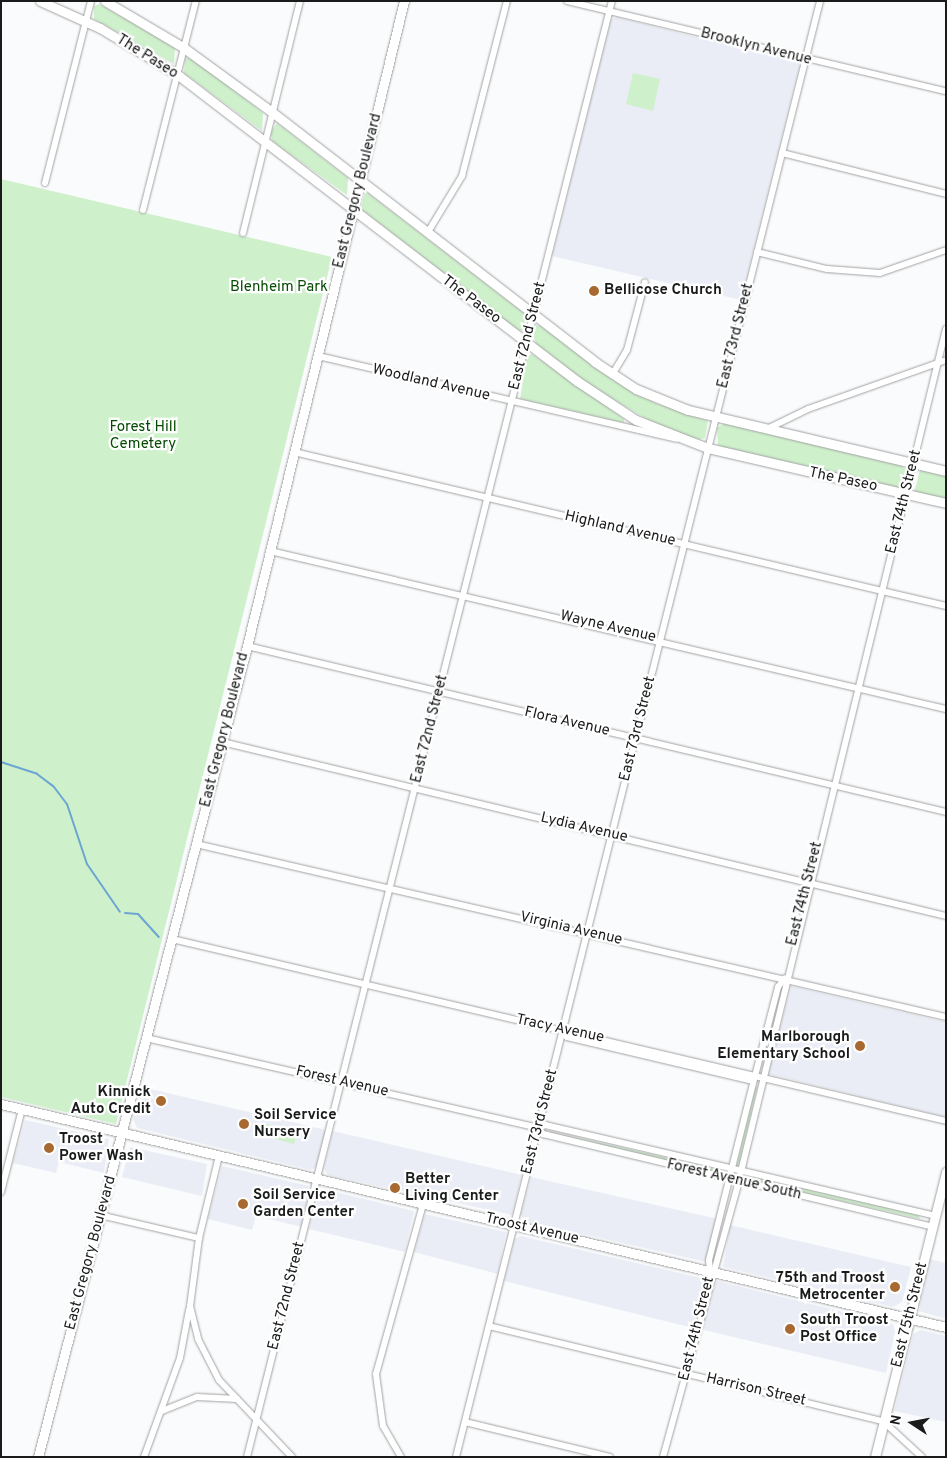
<!DOCTYPE html>
<html>
<head>
<meta charset="utf-8">
<style>
	body { margin:0 }
	#map { position:relative; width:947px; height:1458px; overflow:hidden; background:#fafbfc; font-family:Overpass,sans-serif }
	div>[style] { position:absolute }
	[style*='--x'] { left:calc(var(--x)*1px); top:calc(var(--y)*1px); width:calc(var(--w)*1px); rotate:calc(var(--a)*1deg) }
	.built>* { inset:0; background:#ebedf6 }
	.green>* { inset:0; background:#cef0cb }
	.stream>* { height:2px; margin:-1px; padding:0 1px; transform-origin:1px; border-radius:1px; background:#6da5d2 }
	.roads { filter:drop-shadow(0 0 1px #a2a2a3) drop-shadow(0 0 1px #a2a2a3) }
	.street>* { height:6px; margin:-3px; padding:0 3px; transform-origin:3px; border-radius:3px; background:#fff }
	.secondary>* { height:9px; margin:-4.5px; padding:0 4.5px; transform-origin:4.5px; border-radius:4.5px; background:#fff }
	.dots>* { width:14px; height:14px; translate:-50% -50%; box-sizing:border-box; border:2px solid #fff; border-radius:50% }
	span { translate:-50% -50%; white-space:nowrap; text-align:center; line-height:1.15; -webkit-text-stroke:4.5px #fff; paint-order:stroke }
	.street-label { font-size:15px; color:#1a1b1b }
	.park-label { font-size:15px; color:#054b03 }
	.poi-label { font-size:15px; color:#1a1b1b; font-weight:700 }
	.left { translate:0 -50%; text-align:left }
	.right { translate:-100% -50%; text-align:right }
	.frame { position:absolute; inset:0; border:2px solid #1a1b1b; pointer-events:none }
	.north { position:absolute; left:887px; top:1398px; width:50px; height:50px; -webkit-text-stroke:4px #fff; paint-order:stroke; rotate:281deg; font-size:14px; font-weight:700; line-height:20px; text-align:center; color:#1a1b1b }
	.north::after { content:''; display:block; margin:auto; width:18px; height:22px; background:#1a1b1b; clip-path:polygon(50% 0,100% 100%,50% 72%,0 100%) }
</style>
</head>
<body>
<div id="map">
	<div class="built">
		<i style="clip-path:polygon(616px 17px,800px 63px,741px 300px,552px 256px,611px 20px)"></i>
		<i style="clip-path:polygon(791px 986px,946px 1022px,946px 1117px,768px 1074px)"></i>
		<i style="clip-path:polygon(142px 1087px,326px 1130px,317px 1166px,311px 1170px,137px 1128px,133px 1119px)"></i>
		<i style="clip-path:polygon(25px 1120px,109px 1139px,104px 1173px,59px 1162px,56px 1173px,13px 1163px)"></i>
		<i style="clip-path:polygon(333px 1131px,522px 1175px,512px 1215px,328px 1175px,324px 1169px)"></i>
		<i style="clip-path:polygon(130px 1147px,207px 1164px,202px 1196px,122px 1177px)"></i>
		<i style="clip-path:polygon(222px 1166px,309px 1186px,302px 1227px,256px 1216px,252px 1230px,208px 1219px)"></i>
		<i style="clip-path:polygon(531px 1177px,718px 1219px,706px 1262px,525px 1221px,521px 1215px)"></i>
		<i style="clip-path:polygon(323px 1189px,414px 1211px,405px 1252px,309px 1229px,318px 1191px)"></i>
		<i style="clip-path:polygon(425px 1214px,506px 1232px,498px 1274px,414px 1252px)"></i>
		<i style="clip-path:polygon(730px 1225px,911px 1267px,902px 1302px,893px 1307px,723px 1267px)"></i>
		<i style="clip-path:polygon(521px 1236px,701px 1278px,704px 1283px,693px 1328px,504px 1281px,515px 1239px)"></i>
		<i style="clip-path:polygon(930px 1259px,946px 1263px,946px 1319px,919px 1311px)"></i>
		<i style="clip-path:polygon(717px 1281px,893px 1324px,895px 1333px,886px 1373px,700px 1329px)"></i>
		<i style="clip-path:polygon(921px 1330px,946px 1336px,946px 1422px,894px 1411px,913px 1334px)"></i>
	</div>
	<div class="green">
		<i style="clip-path:polygon(99px 4px,175px 47px,174px 64px,94px 19px,94px 6px)"></i>
		<i style="clip-path:polygon(191px 57px,263px 113px,262px 131px,184px 73px,185px 59px)"></i>
		<i style="clip-path:polygon(633px 73px,660px 79px,653px 111px,626px 104px)"></i>
		<i style="clip-path:polygon(277px 123px,348px 178px,347px 195px,273px 142px,270px 133px)"></i>
		<i style="clip-path:polygon(1px 179px,332px 257px,116px 1124px,1px 1097px)"></i>
		<i style="clip-path:polygon(365px 191px,525px 314px,525px 331px,517px 330px,361px 209px)"></i>
		<i style="clip-path:polygon(541px 326px,621px 385px,655px 403px,708px 421px,705px 438px,698px 440px,650px 421px,592px 387px,536px 344px,533px 334px,536px 325px)"></i>
		<i style="clip-path:polygon(532px 354px,624px 419px,624px 423px,520px 399px,527px 357px)"></i>
		<i style="clip-path:polygon(725px 423px,900px 465px,906px 470px,903px 485px,899px 489px,718px 447px,717px 428px)"></i>
		<i style="clip-path:polygon(920px 470px,946px 476px,946px 501px,914px 493px)"></i>
		<i style="clip-path:polygon(757px 1087px,740px 1164px,736px 1167px,755px 1088px)"></i>
		<i style="clip-path:polygon(266px 1124px,297px 1132px,294px 1144px,275px 1139px,276px 1132px,264px 1129px)"></i>
		<i style="clip-path:polygon(546px 1131px,723px 1170px,727px 1174px,547px 1133px)"></i>
		<i style="clip-path:polygon(744px 1175px,919px 1215px,920px 1219px,745px 1179px)"></i>
	</div>
	<div class="stream">
		<i style="--x:1;--y:762;--w:38;--a:18"></i>
		<i style="--x:37;--y:774;--w:21;--a:37"></i>
		<i style="--x:54;--y:787;--w:21;--a:53"></i>
		<i style="--x:67;--y:804;--w:63;--a:71.6"></i>
		<i style="--x:87;--y:864;--w:58;--a:55.5"></i>
		<i style="--x:125;--y:913;--w:13;--a:4"></i>
		<i style="--x:138;--y:914;--w:31;--a:48"></i>
	</div>
	<div class="roads">
		<div class="street">
			<i style="--x:567;--y:1;--w:390;--a:13.4"></i>
			<i style="--x:782;--y:153;--w:169;--a:14"></i>
			<i style="--x:45;--y:183;--w:188;--a:-75.8"></i>
			<i style="--x:143;--y:210;--w:216;--a:-75.8"></i>
			<i style="--x:428;--y:232;--w:66;--a:-58.7"></i>
			<i style="--x:462;--y:176;--w:181;--a:-75.6"></i>
			<i style="--x:243;--y:233;--w:239;--a:-76.2"></i>
			<i style="--x:757;--y:252;--w:72;--a:13.7"></i>
			<i style="--x:827;--y:269;--w:53;--a:4.3"></i>
			<i style="--x:880;--y:273;--w:70;--a:-19.2"></i>
			<i style="--x:318;--y:356;--w:368;--a:13"></i>
			<i style="--x:612;--y:375;--w:29;--a:-59"></i>
			<i style="--x:627;--y:350;--w:70;--a:-75.2"></i>
			<i style="--x:767;--y:429;--w:46;--a:-26"></i>
			<i style="--x:808;--y:409;--w:146;--a:-19.5"></i>
			<i style="--x:294;--y:452;--w:670;--a:13.29"></i>
			<i style="--x:270;--y:551;--w:694;--a:13.16"></i>
			<i style="--x:247;--y:646;--w:718;--a:13.36"></i>
			<i style="--x:222;--y:742;--w:745;--a:13.51"></i>
			<i style="--x:196;--y:844;--w:770;--a:12.99"></i>
			<i style="--x:172;--y:939;--w:795;--a:13.23"></i>
			<i style="--x:563;--y:1031;--w:7;--a:56"></i>
			<i style="--x:567;--y:1037;--w:187;--a:13.3"></i>
			<i style="--x:749;--y:1080;--w:7;--a:-34"></i>
			<i style="--x:146;--y:1038;--w:402;--a:12.9"></i>
			<i style="--x:538;--y:1128;--w:8;--a:50"></i>
			<i style="--x:543;--y:1134;--w:400;--a:13.4"></i>
			<i style="--x:538;--y:1128;--w:8;--a:-23"></i>
			<i style="--x:545;--y:1125;--w:400;--a:13.1"></i>
			<i style="--x:219;--y:1156;--w:84;--a:103.7"></i>
			<i style="--x:199;--y:1238;--w:69;--a:97.5"></i>
			<i style="--x:190;--y:1306;--w:34;--a:76"></i>
			<i style="--x:198;--y:1339;--w:46;--a:62.9"></i>
			<i style="--x:219;--y:1380;--w:106;--a:46.5"></i>
			<i style="--x:1;--y:1192;--w:86;--a:-75.8"></i>
			<i style="--x:100;--y:1215;--w:102;--a:13.1"></i>
			<i style="--x:710;--y:1271;--w:11;--a:-95"></i>
			<i style="--x:709;--y:1260;--w:190;--a:-76"></i>
			<i style="--x:755;--y:1076;--w:92;--a:-75.5"></i>
			<i style="--x:778;--y:987;--w:11;--a:-52"></i>
			<i style="--x:489;--y:1326;--w:405;--a:13.6"></i>
			<i style="--x:883;--y:1421;--w:53;--a:42.7"></i>
			<i style="--x:162;--y:1411;--w:38;--a:-22"></i>
			<i style="--x:197;--y:1397;--w:40;--a:2.9"></i>
			<i style="--x:465;--y:1422;--w:149;--a:13.6"></i>
			<i style="--x:144;--y:1457;--w:105;--a:-70"></i>
			<i style="--x:180;--y:1358;--w:49;--a:-79.4"></i>
			<i style="--x:247;--y:1457;--w:1501;--a:-75.93"></i>
			<i style="--x:401;--y:1457;--w:36;--a:-120"></i>
			<i style="--x:383;--y:1426;--w:52;--a:-97.7"></i>
			<i style="--x:376;--y:1374;--w:176;--a:-74.5"></i>
			<i style="--x:456;--y:1457;--w:1501;--a:-75.96"></i>
			<i style="--x:663;--y:1457;--w:283;--a:-74.6"></i>
			<i style="--x:738;--y:1184;--w:880;--a:-76.33"></i>
		</div>
		<div class="secondary">
			<i style="--x:40;--y:1;--w:66;--a:24.2"></i>
			<i style="--x:100;--y:28;--w:91;--a:31.1"></i>
			<i style="--x:178;--y:75;--w:503;--a:37.49"></i>
			<i style="--x:577;--y:381;--w:71;--a:33.5"></i>
			<i style="--x:636;--y:420;--w:77;--a:21.3"></i>
			<i style="--x:708;--y:448;--w:244;--a:13"></i>
			<i style="--x:105;--y:1;--w:92;--a:30.7"></i>
			<i style="--x:184;--y:48;--w:109;--a:36"></i>
			<i style="--x:272;--y:112;--w:408;--a:37.7"></i>
			<i style="--x:595;--y:362;--w:49;--a:33.4"></i>
			<i style="--x:636;--y:389;--w:56;--a:22"></i>
			<i style="--x:688;--y:410;--w:265;--a:13.3"></i>
			<i style="--x:1;--y:1104;--w:971;--a:13.28"></i>
			<i style="--x:38;--y:1457;--w:837;--a:-75.55"></i>
			<i style="--x:247;--y:646;--w:664;--a:-76.32"></i>
			<i style="--x:875;--y:1457;--w:294;--a:-76"></i>
		</div>
	</div>
	<div class="dots">
		<i style="left:594px;top:291px;background:#a7692f"></i>
		<i style="left:860px;top:1046px;background:#a7692f"></i>
		<i style="left:161px;top:1101px;background:#a7692f"></i>
		<i style="left:244px;top:1124px;background:#a7692f"></i>
		<i style="left:49px;top:1148px;background:#a7692f"></i>
		<i style="left:395px;top:1188px;background:#a7692f"></i>
		<i style="left:243px;top:1204px;background:#a7692f"></i>
		<i style="left:895px;top:1287px;background:#a7692f"></i>
		<i style="left:790px;top:1329px;background:#a7692f"></i>
	</div>
	<div class="street-label">
		<span style="left:756px;top:47px;rotate:14deg">Brooklyn Avenue</span>
		<span style="left:147px;top:57px;rotate:32deg">The Paseo</span>
		<span style="left:358px;top:191px;rotate:-76deg">East Gregory Boulevard</span>
		<span style="left:471px;top:300px;rotate:37deg">The Paseo</span>
		<span style="left:528px;top:336px;rotate:-76deg">East 72nd Street</span>
		<span style="left:736px;top:336px;rotate:-76deg">East 73rd Street</span>
		<span style="left:431px;top:383px;rotate:13deg">Woodland Avenue</span>
		<span style="left:843px;top:480px;rotate:12deg">The Paseo</span>
		<span style="left:904px;top:502px;rotate:-76deg">East 74th Street</span>
		<span style="left:620px;top:529px;rotate:13deg">Highland Avenue</span>
		<span style="left:608px;top:627px;rotate:13deg">Wayne Avenue</span>
		<span style="left:567px;top:722px;rotate:13deg">Flora Avenue</span>
		<span style="left:430px;top:729px;rotate:-76deg">East 72nd Street</span>
		<span style="left:638px;top:729px;rotate:-76deg">East 73rd Street</span>
		<span style="left:225px;top:730px;rotate:-76deg">East Gregory Boulevard</span>
		<span style="left:584px;top:828px;rotate:13deg">Lydia Avenue</span>
		<span style="left:805px;top:894px;rotate:-76deg">East 74th Street</span>
		<span style="left:571px;top:929px;rotate:13deg">Virginia Avenue</span>
		<span style="left:560px;top:1029px;rotate:12deg">Tracy Avenue</span>
		<span style="left:342px;top:1082px;rotate:13deg">Forest Avenue</span>
		<span style="left:540px;top:1122px;rotate:-76deg">East 73rd Street</span>
		<span style="left:734px;top:1180px;rotate:13deg">Forest Avenue South</span>
		<span style="left:532px;top:1229px;rotate:13deg">Troost Avenue</span>
		<span style="left:91px;top:1253px;rotate:-75deg">East Gregory Boulevard</span>
		<span style="left:287px;top:1296px;rotate:-76deg">East 72nd Street</span>
		<span style="left:910px;top:1315px;rotate:-76deg">East 75th Street</span>
		<span style="left:697px;top:1329px;rotate:-76deg">East 74th Street</span>
		<span style="left:756px;top:1390px;rotate:13deg">Harrison Street</span>
	</div>
	<div class="park-label">
		<span style="left:279px;top:288px">Blenheim Park</span>
		<span style="left:143px;top:436px">Forest Hill<br>Cemetery</span>
	</div>
	<div class="poi-label">
		<span class="left" style="left:604px;top:291px">Bellicose Church</span>
		<span class="right" style="left:850px;top:1046px">Marlborough<br>Elementary School</span>
		<span class="right" style="left:151px;top:1101px">Kinnick<br>Auto Credit</span>
		<span class="left" style="left:254px;top:1124px">Soil Service<br>Nursery</span>
		<span class="left" style="left:59px;top:1148px">Troost<br>Power Wash</span>
		<span class="left" style="left:405px;top:1188px">Better<br>Living Center</span>
		<span class="left" style="left:253px;top:1204px">Soil Service<br>Garden Center</span>
		<span class="right" style="left:885px;top:1287px">75th and Troost<br>Metrocenter</span>
		<span class="left" style="left:800px;top:1329px">South Troost<br>Post Office</span>
	</div>
	<div class="frame"></div>
	<div class="north">N</div>
</div>
</body>
</html>
